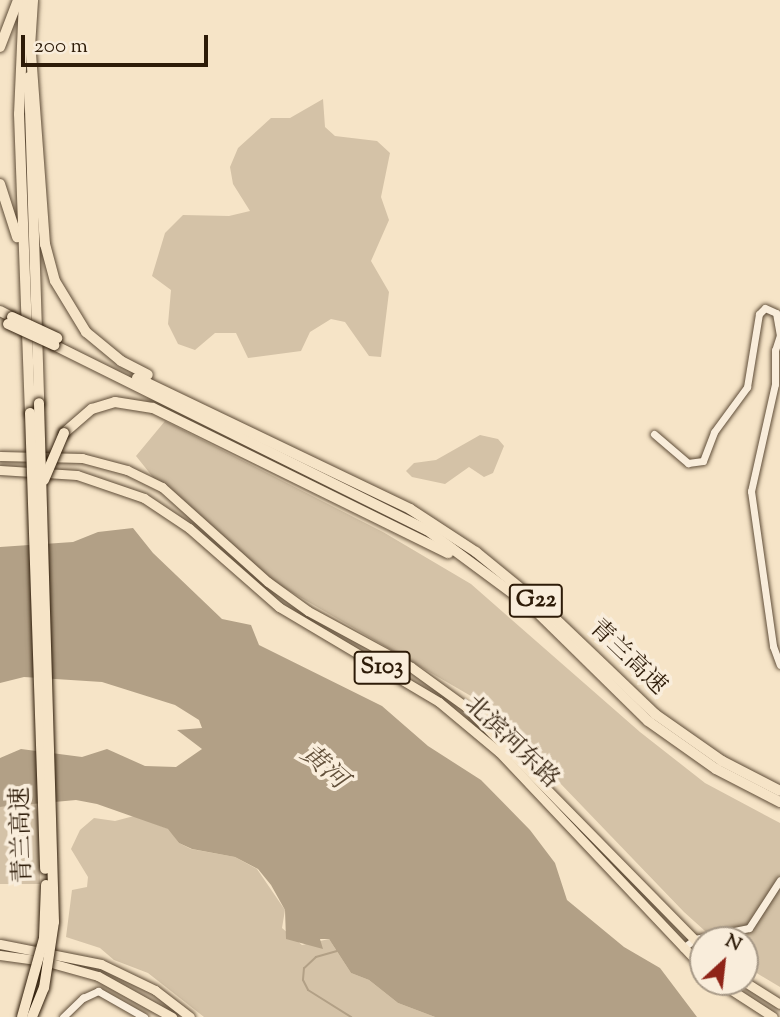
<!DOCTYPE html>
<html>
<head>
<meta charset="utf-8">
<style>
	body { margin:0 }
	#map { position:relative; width:780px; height:1017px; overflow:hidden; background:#f6e4c7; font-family:"Sorts Mill Goudy","Noto Serif SC",serif }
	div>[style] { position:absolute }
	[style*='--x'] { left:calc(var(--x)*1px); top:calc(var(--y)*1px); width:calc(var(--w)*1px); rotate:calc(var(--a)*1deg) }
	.green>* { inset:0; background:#d4c2a7 }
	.water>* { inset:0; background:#b2a086 }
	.stream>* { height:2px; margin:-1px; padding:0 1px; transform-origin:1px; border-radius:1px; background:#b2a086 }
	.roads { filter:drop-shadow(0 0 2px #5f4d38) drop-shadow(0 0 2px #5f4d38) }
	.minor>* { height:7px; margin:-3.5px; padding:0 3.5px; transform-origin:3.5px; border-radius:3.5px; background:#f9eddb }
	.major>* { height:9px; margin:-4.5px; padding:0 4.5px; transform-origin:4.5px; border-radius:4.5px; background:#f6e4c7 }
	.highway>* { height:10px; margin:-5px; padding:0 5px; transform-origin:5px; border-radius:5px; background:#f6e4c7 }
	.bridges { filter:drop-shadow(0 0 2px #2d1b08) drop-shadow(0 0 2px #2d1b08) }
	.highway-bridge>* { height:10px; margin:-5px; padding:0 5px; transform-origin:5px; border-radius:5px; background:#f6e4c7 }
	span { translate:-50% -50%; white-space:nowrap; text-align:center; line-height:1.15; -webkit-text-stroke:7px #f9eddb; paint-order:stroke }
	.shield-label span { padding:2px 5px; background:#f9eddb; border:2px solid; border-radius:5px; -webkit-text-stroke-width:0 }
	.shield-label { font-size:23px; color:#2d1b08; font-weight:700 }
	.street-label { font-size:24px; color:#2d1b08 }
	.water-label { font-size:26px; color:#62503a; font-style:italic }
	.north { position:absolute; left:689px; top:926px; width:70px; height:70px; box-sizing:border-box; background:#f9eddb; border:2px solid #a79987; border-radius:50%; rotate:27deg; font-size:19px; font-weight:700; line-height:28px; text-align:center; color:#2d1b08 }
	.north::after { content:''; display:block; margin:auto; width:24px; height:32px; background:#8f2418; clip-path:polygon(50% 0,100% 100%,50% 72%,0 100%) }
	.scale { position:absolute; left:21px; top:35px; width:187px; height:32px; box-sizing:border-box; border:4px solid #2d1b08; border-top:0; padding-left:9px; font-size:21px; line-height:24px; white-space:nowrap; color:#2d1b08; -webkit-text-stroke:5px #f9eddb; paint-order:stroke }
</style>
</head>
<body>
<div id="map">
	<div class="green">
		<i style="clip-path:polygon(323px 99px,325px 127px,335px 136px,377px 141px,390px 153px,381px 197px,389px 220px,371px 261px,389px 292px,381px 357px,369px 356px,345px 322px,331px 319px,310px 332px,301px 351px,248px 358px,236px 333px,215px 333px,195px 350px,178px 344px,168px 324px,171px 290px,152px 276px,165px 233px,183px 215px,229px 216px,250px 211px,233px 184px,230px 167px,238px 148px,271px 118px,290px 118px)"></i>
		<i style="clip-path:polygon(165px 421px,383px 532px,471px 584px,640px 732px,705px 783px,780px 823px,780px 987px,745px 966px,745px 940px,715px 940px,684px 912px,483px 703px,274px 582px,164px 491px,136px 456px)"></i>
		<i style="clip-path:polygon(480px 435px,498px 439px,504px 446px,493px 473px,484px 477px,469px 467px,445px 484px,412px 477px,406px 471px,414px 463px,436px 460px)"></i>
		<i style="clip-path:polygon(35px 803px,40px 823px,40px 884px,0 884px,0 807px)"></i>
		<i style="clip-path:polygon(134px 816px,169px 829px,179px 843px,191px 849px,235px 857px,257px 869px,285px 910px,282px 928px,302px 945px,329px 939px,351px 973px,369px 980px,398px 1003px,435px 1017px,204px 1017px,148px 973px,114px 960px,100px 948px,66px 937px,72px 890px,87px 887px,88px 877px,71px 849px,80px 830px,94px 818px,115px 821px)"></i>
	</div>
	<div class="water">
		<i style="clip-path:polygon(133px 528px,153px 553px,222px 619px,251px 625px,259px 645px,382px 706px,428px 746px,481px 780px,530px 830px,555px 863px,567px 900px,624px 947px,660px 968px,697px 1017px,435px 1017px,398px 1003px,369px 980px,351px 973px,329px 939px,320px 939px,323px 949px,286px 939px,285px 910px,271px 885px,258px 869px,235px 857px,192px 849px,179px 843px,168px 829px,97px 804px,76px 800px,0 807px,0 758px,21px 749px,82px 757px,107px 749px,145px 766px,176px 767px,202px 749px,177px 730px,202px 728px,199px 720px,175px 705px,102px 682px,24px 677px,0 683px,0 547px,73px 542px,98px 532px)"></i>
	</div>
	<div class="stream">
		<i style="--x:337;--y:951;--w:22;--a:164"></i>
		<i style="--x:316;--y:957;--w:16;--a:137"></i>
		<i style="--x:304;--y:968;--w:12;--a:95"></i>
		<i style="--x:303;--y:980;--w:11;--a:63"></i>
		<i style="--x:308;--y:990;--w:51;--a:32.1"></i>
	</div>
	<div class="roads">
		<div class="minor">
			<i style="--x:654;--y:434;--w:45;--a:40.5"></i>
			<i style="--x:688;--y:463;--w:15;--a:-8"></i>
			<i style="--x:703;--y:461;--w:31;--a:-69"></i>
			<i style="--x:714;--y:432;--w:56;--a:-53.7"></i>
			<i style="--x:747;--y:387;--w:74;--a:-80.7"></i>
			<i style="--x:759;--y:314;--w:8;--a:-45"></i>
			<i style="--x:765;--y:308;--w:12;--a:24"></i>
			<i style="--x:776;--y:313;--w:22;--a:80"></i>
			<i style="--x:780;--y:335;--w:16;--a:108"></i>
			<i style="--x:775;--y:350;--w:34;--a:90"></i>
			<i style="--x:775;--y:384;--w:110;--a:102.6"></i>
			<i style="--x:751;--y:491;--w:157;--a:81.9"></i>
			<i style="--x:773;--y:646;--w:20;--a:70"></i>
			<i style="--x:683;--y:948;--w:15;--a:-37"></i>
			<i style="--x:695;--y:939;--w:55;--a:-11.5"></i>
			<i style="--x:749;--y:928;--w:57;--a:-57.1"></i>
			<i style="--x:63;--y:1017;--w:28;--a:-44"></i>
			<i style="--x:83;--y:998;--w:17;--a:-25"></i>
			<i style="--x:98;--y:991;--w:53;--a:29.5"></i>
		</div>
		<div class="major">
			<i style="--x:0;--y:456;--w:82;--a:1.4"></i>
			<i style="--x:82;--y:458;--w:47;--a:14.9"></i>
			<i style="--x:127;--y:470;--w:39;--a:26"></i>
			<i style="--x:162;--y:487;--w:142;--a:41.9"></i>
			<i style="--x:268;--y:582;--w:49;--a:35.9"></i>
			<i style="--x:308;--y:611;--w:117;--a:28.5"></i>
			<i style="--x:411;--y:667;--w:68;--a:36"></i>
			<i style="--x:466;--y:707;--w:338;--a:45.5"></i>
			<i style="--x:0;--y:470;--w:77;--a:3.7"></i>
			<i style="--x:77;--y:475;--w:71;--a:18.9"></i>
			<i style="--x:144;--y:498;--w:54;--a:33.7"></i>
			<i style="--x:189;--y:528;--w:120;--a:41.3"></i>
			<i style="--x:279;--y:607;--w:186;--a:30.7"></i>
			<i style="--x:439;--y:702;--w:78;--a:39.8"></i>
			<i style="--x:499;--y:752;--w:297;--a:46.6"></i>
			<i style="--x:0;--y:944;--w:103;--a:11.2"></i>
			<i style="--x:101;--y:964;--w:60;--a:25.7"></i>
			<i style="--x:155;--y:990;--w:44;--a:37.6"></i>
			<i style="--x:0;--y:955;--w:44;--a:7.8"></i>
			<i style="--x:44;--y:961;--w:56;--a:15.5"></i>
			<i style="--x:98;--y:976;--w:85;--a:29"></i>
			<i style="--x:719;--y:982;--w:64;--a:32.9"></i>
			<i style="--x:745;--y:982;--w:41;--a:32.2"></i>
		</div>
		<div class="highway">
			<i style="--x:24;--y:0;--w:114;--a:92.5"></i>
			<i style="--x:19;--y:114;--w:299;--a:87.9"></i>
			<i style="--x:30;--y:40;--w:205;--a:85.8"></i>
			<i style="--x:45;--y:244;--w:38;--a:75"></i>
			<i style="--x:55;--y:281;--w:60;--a:58.7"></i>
			<i style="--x:86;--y:332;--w:45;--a:39.6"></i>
			<i style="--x:121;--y:361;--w:30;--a:27"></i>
			<i style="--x:0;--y:47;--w:50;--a:-69"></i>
			<i style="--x:30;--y:47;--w:47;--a:-86.3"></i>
			<i style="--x:29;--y:77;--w:326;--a:88.2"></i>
			<i style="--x:0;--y:184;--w:56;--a:72.2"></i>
			<i style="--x:0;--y:311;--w:13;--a:27"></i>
			<i style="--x:54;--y:345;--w:416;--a:26.4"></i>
			<i style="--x:427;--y:530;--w:134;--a:36.5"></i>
			<i style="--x:535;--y:610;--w:158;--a:44.5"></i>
			<i style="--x:648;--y:721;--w:83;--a:35.2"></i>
			<i style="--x:716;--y:769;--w:72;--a:27.3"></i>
			<i style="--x:137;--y:378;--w:303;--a:25.6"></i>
			<i style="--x:410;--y:509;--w:79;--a:33.1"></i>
			<i style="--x:476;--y:552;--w:84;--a:39.2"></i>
			<i style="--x:541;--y:605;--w:158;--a:43.7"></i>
			<i style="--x:655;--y:714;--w:82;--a:35"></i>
			<i style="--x:722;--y:761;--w:65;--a:27.3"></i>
			<i style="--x:64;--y:433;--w:37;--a:-41"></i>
			<i style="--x:92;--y:409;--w:24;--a:-17"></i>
			<i style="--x:115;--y:402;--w:38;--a:9"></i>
			<i style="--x:153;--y:408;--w:329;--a:26.2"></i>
		</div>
	</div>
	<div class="bridges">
		<div class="highway-bridge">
			<i style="--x:12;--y:317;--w:50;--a:25"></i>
			<i style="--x:8;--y:324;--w:51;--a:24.5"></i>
			<i style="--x:30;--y:413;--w:456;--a:88.1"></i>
			<i style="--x:44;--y:480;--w:51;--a:-66.9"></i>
			<i style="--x:22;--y:1017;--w:82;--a:-74.4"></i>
			<i style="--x:44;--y:938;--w:53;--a:-87.8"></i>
			<i style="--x:32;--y:1017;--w:31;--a:-68"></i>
			<i style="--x:44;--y:988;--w:67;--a:-81.4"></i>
			<i style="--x:54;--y:922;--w:519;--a:-91.66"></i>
		</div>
	</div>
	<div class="shield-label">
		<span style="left:536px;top:601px">G22</span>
		<span style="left:382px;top:668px">S103</span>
	</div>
	<div class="street-label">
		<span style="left:627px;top:658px;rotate:44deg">青兰高速</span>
		<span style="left:511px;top:743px;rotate:44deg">北滨河东路</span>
		<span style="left:23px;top:835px;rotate:-92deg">青兰高速</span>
	</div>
	<div class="water-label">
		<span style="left:323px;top:768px;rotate:41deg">黄河</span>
	</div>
	<div class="north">N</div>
	<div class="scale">200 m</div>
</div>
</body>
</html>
